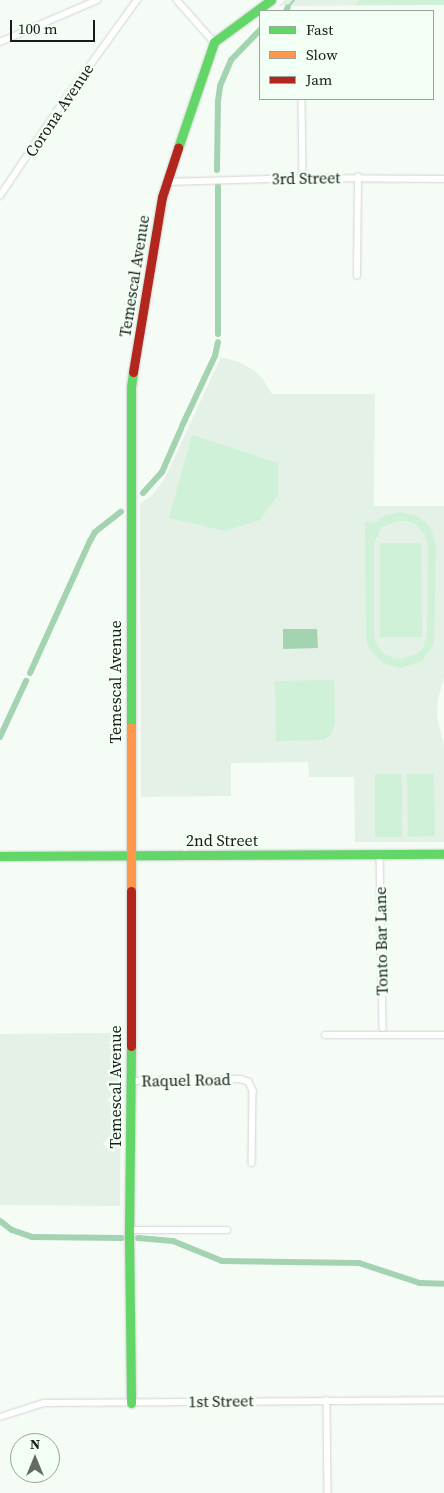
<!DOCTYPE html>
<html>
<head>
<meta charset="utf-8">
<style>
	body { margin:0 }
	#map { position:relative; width:444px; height:1493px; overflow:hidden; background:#f5fcf6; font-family:"Source Serif 4",serif }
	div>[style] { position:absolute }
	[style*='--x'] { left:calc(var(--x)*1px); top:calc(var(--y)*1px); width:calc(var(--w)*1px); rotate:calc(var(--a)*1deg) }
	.built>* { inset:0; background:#e3f1e6 }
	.green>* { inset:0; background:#cef1d7 }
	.water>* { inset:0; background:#a4d3b1 }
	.stream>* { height:2px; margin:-1px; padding:0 1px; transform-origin:1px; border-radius:1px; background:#a4d3b1 }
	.canal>* { height:6px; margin:-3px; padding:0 3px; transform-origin:3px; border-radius:3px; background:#a4d3b1 }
	.roads { filter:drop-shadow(0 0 1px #d0d6d1) drop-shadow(0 0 1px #d0d6d1) }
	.street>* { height:5.5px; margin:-2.75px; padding:0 2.75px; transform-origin:2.75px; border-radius:2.75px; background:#fefffe }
	.fast>* { height:9px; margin:-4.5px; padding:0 4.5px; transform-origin:4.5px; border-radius:4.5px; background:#63d668 }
	.slow>* { height:9px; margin:-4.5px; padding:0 4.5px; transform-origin:4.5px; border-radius:4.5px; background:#ff974d }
	.jam>* { height:9px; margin:-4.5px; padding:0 4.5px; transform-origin:4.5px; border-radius:4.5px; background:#b3261e }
	span { translate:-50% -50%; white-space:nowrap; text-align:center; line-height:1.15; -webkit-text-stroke:5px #f2fff5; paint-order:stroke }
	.street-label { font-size:16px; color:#171c18 }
	.legend { position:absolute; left:259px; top:10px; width:175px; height:90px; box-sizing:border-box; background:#f2fff5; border:1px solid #9aa49d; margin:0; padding:6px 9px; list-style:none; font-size:15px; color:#171c18 }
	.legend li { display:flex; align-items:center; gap:10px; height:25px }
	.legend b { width:25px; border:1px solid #9aa49d }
	.north { position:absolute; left:10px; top:1433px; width:50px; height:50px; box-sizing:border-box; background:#f2fff5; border:1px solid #9aa49d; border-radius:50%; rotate:0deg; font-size:14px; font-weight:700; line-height:20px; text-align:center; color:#171c18 }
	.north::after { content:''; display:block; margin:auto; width:18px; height:22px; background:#656a66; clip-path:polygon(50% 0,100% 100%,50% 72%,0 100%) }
	.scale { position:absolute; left:10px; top:20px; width:85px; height:22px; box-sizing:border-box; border:2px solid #171c18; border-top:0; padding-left:6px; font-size:15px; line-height:18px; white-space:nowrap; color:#171c18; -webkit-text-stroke:4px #f2fff5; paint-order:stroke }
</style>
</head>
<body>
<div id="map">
	<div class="built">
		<i style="clip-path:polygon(285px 0,444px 0,444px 5px,278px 6px)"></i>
		<i style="clip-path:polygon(221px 357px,239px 362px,255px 371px,263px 379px,272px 394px,375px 394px,374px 506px,444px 506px,444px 678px,438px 699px,437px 716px,444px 746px,444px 842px,355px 842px,354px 777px,309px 777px,308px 762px,231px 763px,231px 796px,141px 797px,140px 504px,152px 495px,165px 478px)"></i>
		<i style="clip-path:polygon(121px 1033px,120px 1206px,0 1205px,0 1034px)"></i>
	</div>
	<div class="green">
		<i style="clip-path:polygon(359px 0,444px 0,444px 5px,355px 5px)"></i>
		<i style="clip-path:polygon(192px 435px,278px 463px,278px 495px,260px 520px,225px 531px,169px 518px)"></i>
		<i style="clip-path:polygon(evenodd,400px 512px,416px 516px,425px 522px,432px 531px,436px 547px,434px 643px,422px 661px,401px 668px,385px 664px,376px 657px,367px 644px,366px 633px,365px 522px,374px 522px,374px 524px,384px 516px,400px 512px,396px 521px,409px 521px,416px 525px,425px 535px,428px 547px,427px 637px,423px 648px,417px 654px,401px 659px,393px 658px,382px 652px,375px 641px,374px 633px,374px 543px,381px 528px,396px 521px)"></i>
		<i style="clip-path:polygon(380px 543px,421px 543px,422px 637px,380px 637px)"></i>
		<i style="clip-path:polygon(334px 680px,335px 722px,331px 734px,324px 740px,276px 741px,275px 681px)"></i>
		<i style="clip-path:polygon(375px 774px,402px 774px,402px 837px,375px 837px)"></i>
		<i style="clip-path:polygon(407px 774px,434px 774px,435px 836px,408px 837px)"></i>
	</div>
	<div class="water">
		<i style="clip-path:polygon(283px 629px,317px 629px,318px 648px,283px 649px)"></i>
	</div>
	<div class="stream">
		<i style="--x:288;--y:7;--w:9;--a:-49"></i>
	</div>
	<div class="canal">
		<i style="--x:286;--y:11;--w:4;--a:-63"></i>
		<i style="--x:217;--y:170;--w:69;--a:-89.2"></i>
		<i style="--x:218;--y:101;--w:15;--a:-82"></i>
		<i style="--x:220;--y:86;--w:28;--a:-67"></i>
		<i style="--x:231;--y:60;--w:42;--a:-46"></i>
		<i style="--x:218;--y:186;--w:148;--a:90"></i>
		<i style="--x:182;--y:426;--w:77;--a:-64.8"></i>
		<i style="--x:215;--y:356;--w:14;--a:-78"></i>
		<i style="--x:143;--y:493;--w:28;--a:-48"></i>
		<i style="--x:162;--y:472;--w:47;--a:-66.2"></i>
		<i style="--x:30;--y:673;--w:145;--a:-65.6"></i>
		<i style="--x:90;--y:541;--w:10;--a:-61"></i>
		<i style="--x:95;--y:532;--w:33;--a:-38"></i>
		<i style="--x:0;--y:737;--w:62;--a:-65.1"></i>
		<i style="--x:0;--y:1221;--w:15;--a:37"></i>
		<i style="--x:12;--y:1230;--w:21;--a:19"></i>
		<i style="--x:32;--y:1237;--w:90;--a:0.6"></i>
		<i style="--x:138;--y:1238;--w:35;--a:5"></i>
		<i style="--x:173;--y:1241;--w:53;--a:22.2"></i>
		<i style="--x:222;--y:1261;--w:137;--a:0.8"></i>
		<i style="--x:359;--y:1263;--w:64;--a:18.2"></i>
		<i style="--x:420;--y:1283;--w:24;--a:2"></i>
	</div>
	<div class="roads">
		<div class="street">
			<i style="--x:177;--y:0;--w:56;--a:48.6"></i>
			<i style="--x:0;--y:42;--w:106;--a:-23.4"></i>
			<i style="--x:302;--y:99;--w:79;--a:89.3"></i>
			<i style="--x:167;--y:182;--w:136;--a:-1.7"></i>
			<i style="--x:303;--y:178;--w:141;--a:0.4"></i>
			<i style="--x:0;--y:196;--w:102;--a:-56.2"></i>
			<i style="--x:57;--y:111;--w:137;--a:-54.2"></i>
			<i style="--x:357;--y:276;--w:99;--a:-89.4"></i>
			<i style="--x:380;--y:855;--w:173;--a:89"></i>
			<i style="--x:325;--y:1035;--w:119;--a:0"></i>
			<i style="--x:131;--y:1081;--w:109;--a:-1.1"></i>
			<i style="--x:240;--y:1079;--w:9;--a:18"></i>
			<i style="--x:249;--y:1082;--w:10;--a:66"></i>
			<i style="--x:253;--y:1091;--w:72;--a:90.8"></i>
			<i style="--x:129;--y:1230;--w:98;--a:0"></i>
			<i style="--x:327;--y:1400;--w:93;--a:89.4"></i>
			<i style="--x:0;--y:1417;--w:46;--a:-17.7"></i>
			<i style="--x:44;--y:1403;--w:400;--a:-0.4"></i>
		</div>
		<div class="fast">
			<i style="--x:178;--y:148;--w:112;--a:-71.2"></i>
			<i style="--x:214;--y:42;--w:71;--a:-36.4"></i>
			<i style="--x:131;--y:727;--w:340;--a:-90"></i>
			<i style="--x:131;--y:387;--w:15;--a:-82"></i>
			<i style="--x:0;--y:856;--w:444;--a:-0.3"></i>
			<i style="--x:131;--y:1046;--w:187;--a:90.6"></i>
			<i style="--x:129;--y:1233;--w:170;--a:89.3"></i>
		</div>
		<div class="slow">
			<i style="--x:131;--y:727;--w:164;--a:90"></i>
		</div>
		<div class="jam">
			<i style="--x:133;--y:372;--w:177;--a:-80.6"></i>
			<i style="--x:162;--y:197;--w:52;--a:-71.9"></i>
			<i style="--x:131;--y:891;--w:155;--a:90"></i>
		</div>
	</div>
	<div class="street-label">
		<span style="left:59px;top:110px;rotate:-56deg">Corona Avenue</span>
		<span style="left:306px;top:178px;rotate:-1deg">3rd Street</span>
		<span style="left:134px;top:276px;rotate:-81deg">Temescal Avenue</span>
		<span style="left:115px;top:682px;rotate:-90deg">Temescal Avenue</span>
		<span style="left:222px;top:840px">2nd Street</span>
		<span style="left:381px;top:941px;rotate:-91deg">Tonto Bar Lane</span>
		<span style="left:186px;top:1080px;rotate:-1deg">Raquel Road</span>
		<span style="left:115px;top:1087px;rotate:-90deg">Temescal Avenue</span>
		<span style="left:221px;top:1401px;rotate:-1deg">1st Street</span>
	</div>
	<ul class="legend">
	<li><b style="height:6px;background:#63d668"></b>Fast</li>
	<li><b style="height:6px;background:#ff974d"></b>Slow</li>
	<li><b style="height:6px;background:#b3261e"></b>Jam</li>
	</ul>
	<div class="north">N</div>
	<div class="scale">100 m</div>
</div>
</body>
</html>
